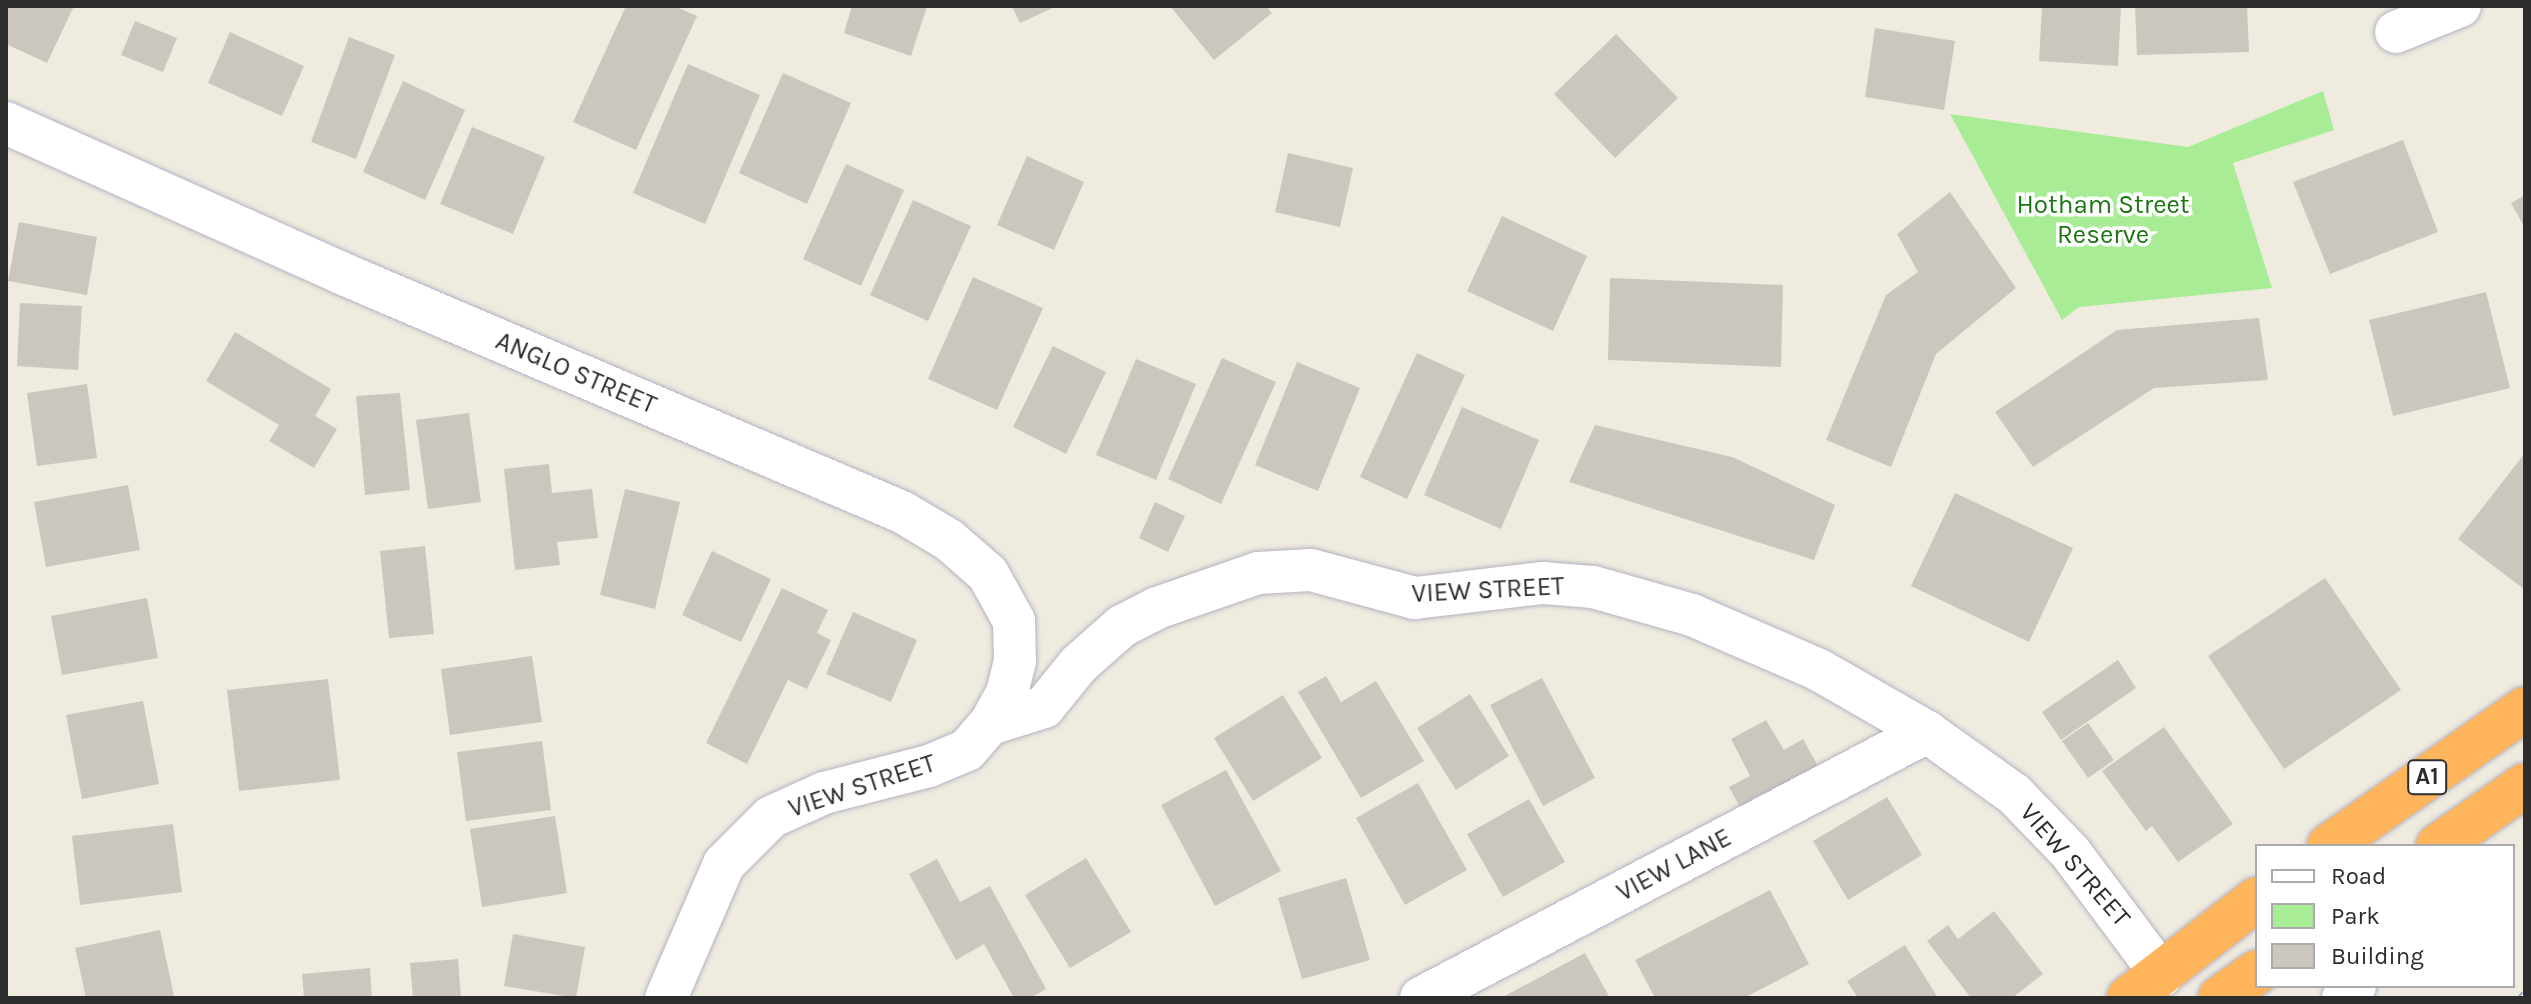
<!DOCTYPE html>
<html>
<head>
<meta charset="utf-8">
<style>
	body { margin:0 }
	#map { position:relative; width:2531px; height:1004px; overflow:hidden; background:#f0ebdf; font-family:Karla,sans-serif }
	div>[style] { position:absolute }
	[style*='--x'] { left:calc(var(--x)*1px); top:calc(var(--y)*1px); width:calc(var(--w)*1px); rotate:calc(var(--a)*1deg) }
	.green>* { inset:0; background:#a9ec96 }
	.building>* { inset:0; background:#ccc7be }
	.roads { filter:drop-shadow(0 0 2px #b3b3c2) drop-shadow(0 0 2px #b3b3c2) }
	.minor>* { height:42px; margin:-21px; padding:0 21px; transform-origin:21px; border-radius:21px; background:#fff }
	.highway>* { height:44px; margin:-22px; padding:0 22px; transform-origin:22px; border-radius:22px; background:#ffb55b }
	.rail>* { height:9px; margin-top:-4.5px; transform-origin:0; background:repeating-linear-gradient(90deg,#fff 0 18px,#a0a1b9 0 36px); box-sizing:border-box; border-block:2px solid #a0a1b9 }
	span { translate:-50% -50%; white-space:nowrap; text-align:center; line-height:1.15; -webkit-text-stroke:7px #fff; paint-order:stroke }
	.shield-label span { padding:2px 6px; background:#fff; border:2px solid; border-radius:6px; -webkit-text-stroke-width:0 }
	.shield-label { font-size:24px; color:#2d2d2d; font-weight:700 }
	.park-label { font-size:26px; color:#1c7513 }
	.street-label { font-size:26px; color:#2d2d2d }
	.frame { position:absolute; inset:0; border:8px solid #2d2d2d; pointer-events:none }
	.legend { position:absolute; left:2255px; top:844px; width:260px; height:144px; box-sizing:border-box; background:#fff; border:2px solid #ababab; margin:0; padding:10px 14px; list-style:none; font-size:24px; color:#2d2d2d }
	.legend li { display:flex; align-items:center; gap:16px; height:40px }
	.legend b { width:40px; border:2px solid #ababab }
</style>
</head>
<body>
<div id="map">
	<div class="green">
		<i style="clip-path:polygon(2323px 91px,2334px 130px,2233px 163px,2272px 288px,2079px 307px,2062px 320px,1950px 114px,2188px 147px)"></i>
	</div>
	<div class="building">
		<i style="clip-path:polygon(6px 6px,74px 6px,47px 63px,6px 44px)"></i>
		<i style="clip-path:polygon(626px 6px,674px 6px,697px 16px,636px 150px,573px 122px)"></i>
		<i style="clip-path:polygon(852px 6px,927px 6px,911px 56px,844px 33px)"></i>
		<i style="clip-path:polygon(1012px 6px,1057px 6px,1020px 23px)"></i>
		<i style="clip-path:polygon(1170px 6px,1266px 6px,1272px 13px,1214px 60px)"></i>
		<i style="clip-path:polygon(2042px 6px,2121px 6px,2118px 66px,2039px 61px)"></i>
		<i style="clip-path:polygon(2135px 6px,2247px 6px,2249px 52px,2137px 55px)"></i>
		<i style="clip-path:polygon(135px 21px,177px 38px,163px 72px,121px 55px)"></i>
		<i style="clip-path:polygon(1875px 28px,1955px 41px,1944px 110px,1865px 97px)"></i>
		<i style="clip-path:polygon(230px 32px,304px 66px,282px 116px,208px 83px)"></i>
		<i style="clip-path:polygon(1616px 34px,1678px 98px,1615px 158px,1554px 94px)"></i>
		<i style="clip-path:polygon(349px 37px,395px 55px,356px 159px,311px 142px)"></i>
		<i style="clip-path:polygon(688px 64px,760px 95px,705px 224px,633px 193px)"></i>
		<i style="clip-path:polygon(783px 73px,851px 103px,807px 204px,739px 173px)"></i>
		<i style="clip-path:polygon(403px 81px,465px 110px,425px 200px,363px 172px)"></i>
		<i style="clip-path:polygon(472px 127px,545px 157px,513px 234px,440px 204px)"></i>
		<i style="clip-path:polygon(2403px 140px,2438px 232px,2330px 274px,2293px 182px)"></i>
		<i style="clip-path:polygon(1288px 153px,1353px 168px,1340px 227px,1275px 212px)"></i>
		<i style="clip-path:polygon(1027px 156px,1084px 182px,1054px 250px,997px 225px)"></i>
		<i style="clip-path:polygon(846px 164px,904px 190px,861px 286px,803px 259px)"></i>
		<i style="clip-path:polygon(1950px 192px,2016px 288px,1936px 354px,1891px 467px,1826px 440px,1886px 295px,1918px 272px,1897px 234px)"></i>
		<i style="clip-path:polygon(2525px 195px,2525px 228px,2511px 203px)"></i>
		<i style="clip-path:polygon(913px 200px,971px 226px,928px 321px,870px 295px)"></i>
		<i style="clip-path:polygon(1502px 216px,1587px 256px,1553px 331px,1467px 291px)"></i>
		<i style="clip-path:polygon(19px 222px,97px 237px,87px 295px,8px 281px)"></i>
		<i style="clip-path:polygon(973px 277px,1043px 308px,997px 410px,928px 379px)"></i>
		<i style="clip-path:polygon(1610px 278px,1783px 285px,1781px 367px,1608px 360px)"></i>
		<i style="clip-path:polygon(2486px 292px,2510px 388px,2393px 416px,2369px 320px)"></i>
		<i style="clip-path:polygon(20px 303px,82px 306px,78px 370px,17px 366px)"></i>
		<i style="clip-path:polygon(2259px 318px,2268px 380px,2154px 388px,2033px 467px,1995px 412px,2117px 330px)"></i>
		<i style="clip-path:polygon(235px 332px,331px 389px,315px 416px,337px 429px,314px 468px,269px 441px,279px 425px,206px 381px)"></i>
		<i style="clip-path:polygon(1053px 346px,1106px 372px,1066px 454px,1013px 427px)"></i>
		<i style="clip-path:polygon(1417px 353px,1465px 375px,1407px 499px,1360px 477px)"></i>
		<i style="clip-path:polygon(1222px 358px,1276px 382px,1221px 504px,1168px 479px)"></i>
		<i style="clip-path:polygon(1136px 359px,1196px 384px,1156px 480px,1096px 455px)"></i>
		<i style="clip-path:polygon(1297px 362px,1360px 388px,1318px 491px,1255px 465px)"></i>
		<i style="clip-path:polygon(87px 384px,97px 458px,37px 466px,27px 393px)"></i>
		<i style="clip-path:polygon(400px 393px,410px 490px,365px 495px,356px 396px)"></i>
		<i style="clip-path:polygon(1462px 407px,1539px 440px,1501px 529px,1424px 495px)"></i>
		<i style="clip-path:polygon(469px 413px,481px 502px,428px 509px,416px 420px)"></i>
		<i style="clip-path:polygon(1595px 425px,1732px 457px,1835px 505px,1814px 560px,1569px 482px)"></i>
		<i style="clip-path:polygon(2525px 453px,2525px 590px,2458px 539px)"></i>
		<i style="clip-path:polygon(549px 464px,552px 493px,592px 489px,598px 538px,557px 542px,560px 565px,515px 570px,504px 469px)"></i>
		<i style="clip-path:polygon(128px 485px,140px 550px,46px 567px,34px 502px)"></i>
		<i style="clip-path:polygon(625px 489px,680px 502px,655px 609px,600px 595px)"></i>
		<i style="clip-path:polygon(1955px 493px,2073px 548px,2029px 642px,1911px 586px)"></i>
		<i style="clip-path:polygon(1155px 502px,1185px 516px,1168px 552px,1139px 538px)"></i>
		<i style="clip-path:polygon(425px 546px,434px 634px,389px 638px,380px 551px)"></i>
		<i style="clip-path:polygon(712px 551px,771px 579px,741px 642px,682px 615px)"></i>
		<i style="clip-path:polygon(2325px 578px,2401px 690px,2284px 769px,2208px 656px)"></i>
		<i style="clip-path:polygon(782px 588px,828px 610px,817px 633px,831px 640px,807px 689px,788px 680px,747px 764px,706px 743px)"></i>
		<i style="clip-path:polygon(147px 598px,158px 658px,62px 675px,51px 616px)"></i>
		<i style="clip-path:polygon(853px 612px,917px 640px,891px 702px,826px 674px)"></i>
		<i style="clip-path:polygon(532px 656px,542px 722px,450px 735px,441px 669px)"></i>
		<i style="clip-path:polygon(2118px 660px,2136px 688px,2061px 740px,2042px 712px)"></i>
		<i style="clip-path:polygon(1326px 676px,1341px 702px,1376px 681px,1424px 761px,1361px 798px,1298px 692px)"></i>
		<i style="clip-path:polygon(1542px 678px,1595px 778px,1543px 806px,1490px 705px)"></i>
		<i style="clip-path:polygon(328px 679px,340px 780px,239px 791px,227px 690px)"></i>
		<i style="clip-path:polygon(1470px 694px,1509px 756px,1456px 790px,1417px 728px)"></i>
		<i style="clip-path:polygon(1283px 695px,1322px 758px,1253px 801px,1214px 738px)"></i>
		<i style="clip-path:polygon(143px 701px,159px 784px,82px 799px,66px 715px)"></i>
		<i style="clip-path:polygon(1766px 720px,1784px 750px,1803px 739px,1819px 768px,1742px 811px,1729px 787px,1750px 776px,1731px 739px)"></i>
		<i style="clip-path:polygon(2088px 723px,2114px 760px,2088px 778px,2062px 741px)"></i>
		<i style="clip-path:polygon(2164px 727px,2233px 824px,2178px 862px,2152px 826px,2146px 831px,2102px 771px)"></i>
		<i style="clip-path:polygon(542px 741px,551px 810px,466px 821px,457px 752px)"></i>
		<i style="clip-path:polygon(1226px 770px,1281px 871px,1215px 906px,1161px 805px)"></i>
		<i style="clip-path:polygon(1418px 783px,1467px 870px,1405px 905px,1356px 818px)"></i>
		<i style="clip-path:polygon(1887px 797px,1922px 855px,1848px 900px,1813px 841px)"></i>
		<i style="clip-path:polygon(1529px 799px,1565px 862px,1503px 897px,1467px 834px)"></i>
		<i style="clip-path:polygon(555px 816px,567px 893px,482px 907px,470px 829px)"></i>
		<i style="clip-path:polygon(173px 824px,182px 892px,80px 905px,72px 836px)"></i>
		<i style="clip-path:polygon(1086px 858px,1131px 932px,1070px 968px,1025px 895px)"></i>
		<i style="clip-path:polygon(937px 859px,960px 902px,990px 886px,1046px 989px,1030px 998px,1014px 998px,984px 944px,956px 960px,909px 874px)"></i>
		<i style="clip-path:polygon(1346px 878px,1370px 960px,1302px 979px,1278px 898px)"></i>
		<i style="clip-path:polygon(1770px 890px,1809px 964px,1744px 998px,1655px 998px,1635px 960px)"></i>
		<i style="clip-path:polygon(1994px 911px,2043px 974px,2012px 998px,1971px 998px,1927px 941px,1948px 925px,1958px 939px)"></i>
		<i style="clip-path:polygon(160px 930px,174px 996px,86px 998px,75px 948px)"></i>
		<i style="clip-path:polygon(513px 934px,585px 947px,576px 998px,504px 986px)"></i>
		<i style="clip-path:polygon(1905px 945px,1938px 998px,1858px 998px,1847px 981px)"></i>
		<i style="clip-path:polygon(1585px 953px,1610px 998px,1501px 998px)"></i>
		<i style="clip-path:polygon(458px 959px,461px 998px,413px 998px,410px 963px)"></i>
		<i style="clip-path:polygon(370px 968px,372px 998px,304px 998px,302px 974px)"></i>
	</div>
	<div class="roads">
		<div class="minor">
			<i style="--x:2396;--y:32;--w:69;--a:-22.1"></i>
			<i style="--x:6;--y:123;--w:367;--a:24.1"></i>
			<i style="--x:341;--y:273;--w:610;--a:23.08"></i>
			<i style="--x:902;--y:512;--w:55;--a:30.8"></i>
			<i style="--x:949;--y:540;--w:52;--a:41.1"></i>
			<i style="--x:988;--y:574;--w:54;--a:61"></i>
			<i style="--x:1014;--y:621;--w:40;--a:88.6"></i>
			<i style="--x:1015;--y:661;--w:33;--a:104"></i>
			<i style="--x:1007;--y:693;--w:35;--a:119"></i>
			<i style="--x:666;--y:998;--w:146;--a:-66.6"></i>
			<i style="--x:724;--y:864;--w:66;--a:-45"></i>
			<i style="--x:771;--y:817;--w:58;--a:-24.4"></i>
			<i style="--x:824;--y:793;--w:108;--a:-14.4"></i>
			<i style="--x:929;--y:766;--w:41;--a:-22.8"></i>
			<i style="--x:967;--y:750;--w:35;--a:-49"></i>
			<i style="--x:990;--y:724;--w:57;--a:-17.5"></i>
			<i style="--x:1044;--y:707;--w:55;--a:-50.9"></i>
			<i style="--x:1079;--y:664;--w:57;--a:-41.5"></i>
			<i style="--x:1122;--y:626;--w:39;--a:-27"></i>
			<i style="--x:1157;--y:608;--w:107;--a:-19.1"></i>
			<i style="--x:1258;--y:573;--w:53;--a:-3.2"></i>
			<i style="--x:1311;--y:570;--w:108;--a:15.1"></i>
			<i style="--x:1415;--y:598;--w:129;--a:-6.7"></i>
			<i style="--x:1543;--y:583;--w:50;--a:4.6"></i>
			<i style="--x:1593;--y:587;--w:103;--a:15.8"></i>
			<i style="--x:1692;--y:615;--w:138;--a:23.4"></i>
			<i style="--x:1819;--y:670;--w:125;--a:29.9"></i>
			<i style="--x:1927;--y:732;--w:107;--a:35.5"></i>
			<i style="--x:2014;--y:794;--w:81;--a:46"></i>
			<i style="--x:2070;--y:852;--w:154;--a:53.2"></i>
			<i style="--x:1421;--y:998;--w:572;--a:-27.73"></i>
			<i style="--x:2343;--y:998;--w:17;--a:-45"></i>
		</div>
		<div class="highway">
			<i style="--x:2329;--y:846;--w:239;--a:-35"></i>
			<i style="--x:2438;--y:846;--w:106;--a:-35"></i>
			<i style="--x:2129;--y:998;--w:162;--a:-37.7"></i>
			<i style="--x:2220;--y:998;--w:45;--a:-35.1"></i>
		</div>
	</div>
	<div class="rail">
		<i style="--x:2522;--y:998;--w:5;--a:-53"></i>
	</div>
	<div class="shield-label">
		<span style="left:2427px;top:777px">A1</span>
	</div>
	<div class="park-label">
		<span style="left:2103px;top:220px">Hotham Street<br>Reserve</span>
	</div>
	<div class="street-label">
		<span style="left:576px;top:373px;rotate:23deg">ANGLO STREET</span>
		<span style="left:1488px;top:590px;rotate:-3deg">VIEW STREET</span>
		<span style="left:862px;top:786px;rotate:-18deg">VIEW STREET</span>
		<span style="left:1674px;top:865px;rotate:-28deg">VIEW LANE</span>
		<span style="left:2075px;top:865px;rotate:49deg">VIEW STREET</span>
	</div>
	<div class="frame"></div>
	<ul class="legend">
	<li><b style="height:10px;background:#fff"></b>Road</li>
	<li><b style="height:22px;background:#a9ec96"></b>Park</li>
	<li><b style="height:22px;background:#ccc7be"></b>Building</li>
	</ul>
</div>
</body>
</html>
